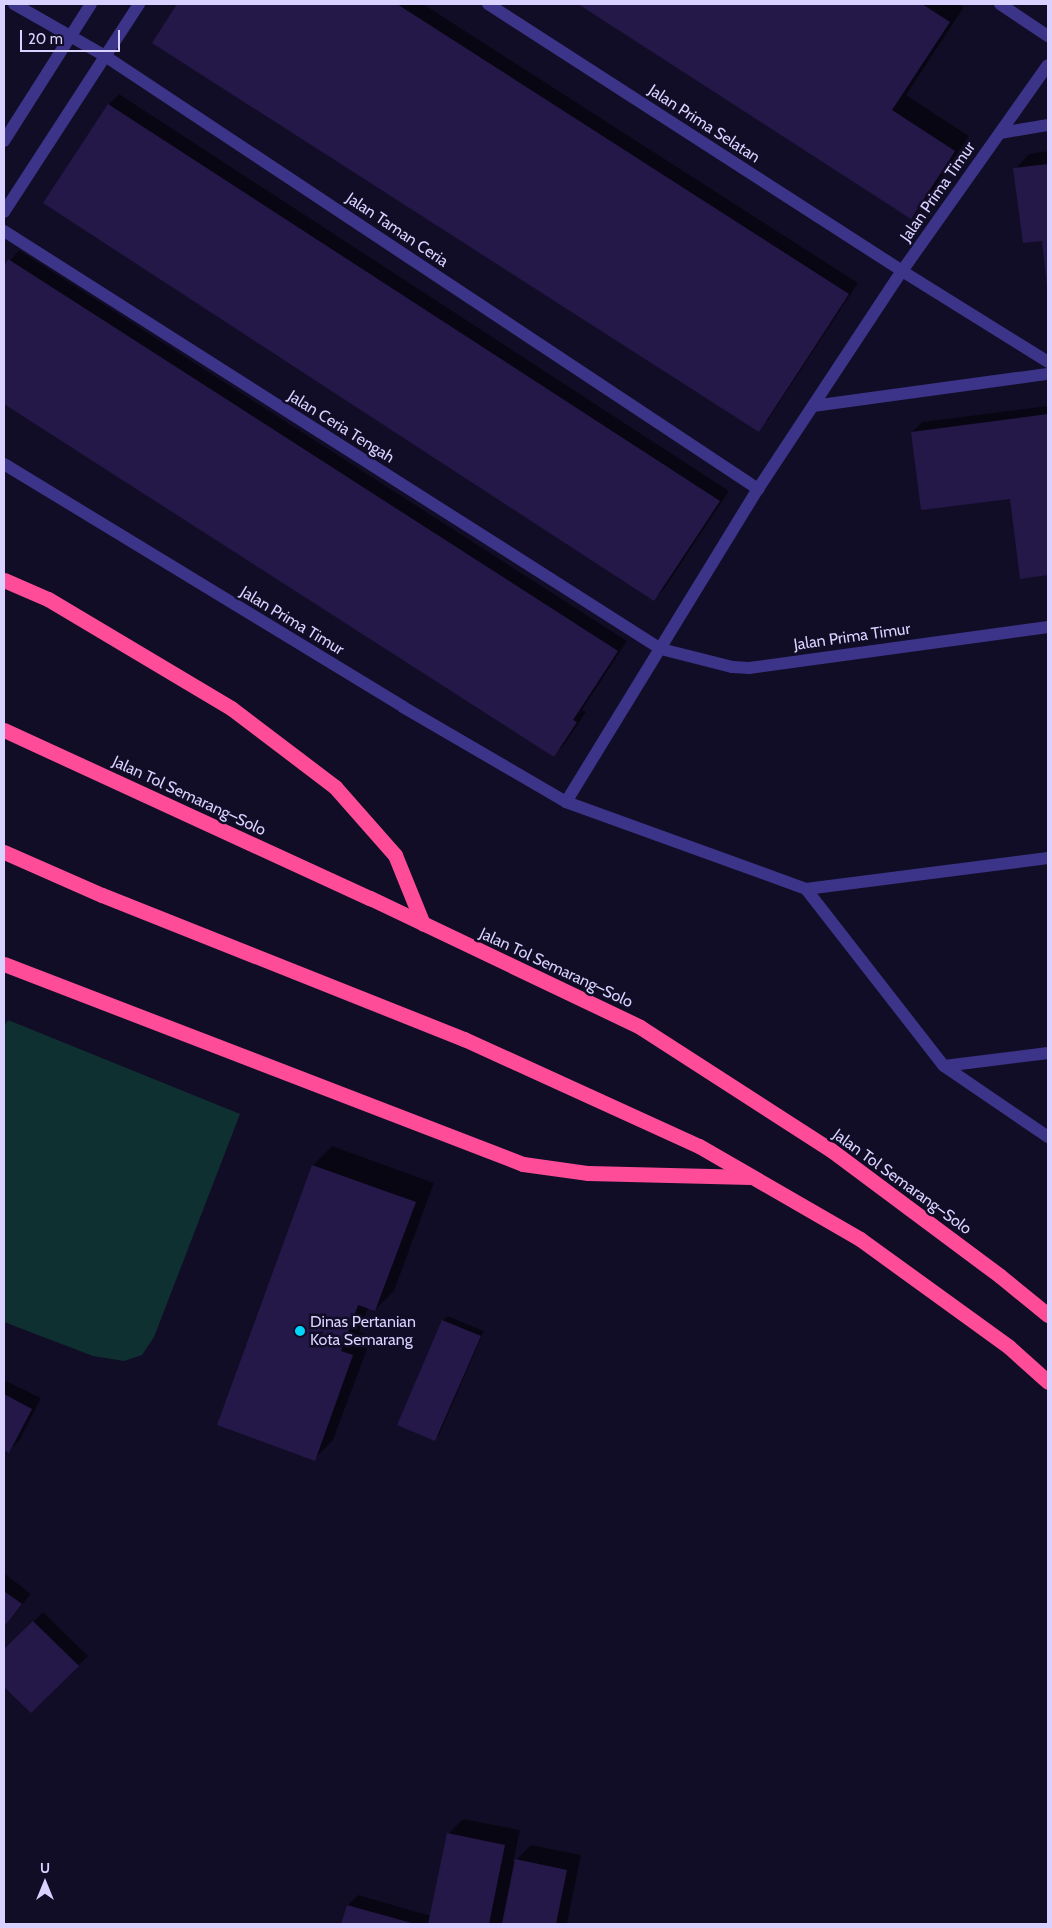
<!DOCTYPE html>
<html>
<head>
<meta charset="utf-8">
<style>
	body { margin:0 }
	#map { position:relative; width:1052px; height:1928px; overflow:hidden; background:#120d26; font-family:Cabin,sans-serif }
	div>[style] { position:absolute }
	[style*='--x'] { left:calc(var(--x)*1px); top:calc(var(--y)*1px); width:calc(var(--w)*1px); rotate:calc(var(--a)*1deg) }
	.green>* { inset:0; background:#0f3030 }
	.shadow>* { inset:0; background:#0007 }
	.building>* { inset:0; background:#241848 }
	.street>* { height:12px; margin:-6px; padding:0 6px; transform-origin:6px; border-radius:6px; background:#3c3488 }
	.highway>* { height:15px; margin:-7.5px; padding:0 7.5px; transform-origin:7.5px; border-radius:7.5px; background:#ff4c99 }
	.dots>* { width:14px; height:14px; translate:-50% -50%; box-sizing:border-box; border:2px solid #120d26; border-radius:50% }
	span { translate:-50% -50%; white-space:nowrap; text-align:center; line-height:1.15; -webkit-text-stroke:5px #120d26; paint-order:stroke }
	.street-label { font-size:16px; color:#d9d1ff }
	.poi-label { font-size:16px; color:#d9d1ff }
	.left { translate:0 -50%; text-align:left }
	.frame { position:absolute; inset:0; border:5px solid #d9d1ff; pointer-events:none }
	.north { position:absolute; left:20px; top:1858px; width:50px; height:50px; -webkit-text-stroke:4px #120d26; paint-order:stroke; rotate:0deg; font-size:14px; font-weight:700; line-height:20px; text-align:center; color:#d9d1ff }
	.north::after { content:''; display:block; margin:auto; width:18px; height:22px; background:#d9d1ff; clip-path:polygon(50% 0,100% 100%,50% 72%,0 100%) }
	.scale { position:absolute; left:20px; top:30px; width:100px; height:22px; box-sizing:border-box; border:2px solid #d9d1ff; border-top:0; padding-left:6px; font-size:15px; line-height:18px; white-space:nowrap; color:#d9d1ff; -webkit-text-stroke:4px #120d26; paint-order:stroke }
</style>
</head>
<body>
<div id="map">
	<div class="green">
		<i style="clip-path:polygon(8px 1020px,240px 1114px,154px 1337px,142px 1355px,124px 1361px,93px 1356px,4px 1322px,4px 1026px)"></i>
	</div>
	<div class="shadow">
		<i style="clip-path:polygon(179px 4px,423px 4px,858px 283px,768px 420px,758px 430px,154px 43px)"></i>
		<i style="clip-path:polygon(580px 4px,959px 4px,964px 7px,906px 95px,969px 136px,925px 203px,910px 218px)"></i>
		<i style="clip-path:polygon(119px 94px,729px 491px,664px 589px,654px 599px,44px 203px,109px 104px)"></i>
		<i style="clip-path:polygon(1048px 151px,1048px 286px,1043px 242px,1015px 169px,1029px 154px)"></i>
		<i style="clip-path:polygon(19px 250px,627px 641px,582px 710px,586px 712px,564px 745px,554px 755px,4px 402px,4px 268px)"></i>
		<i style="clip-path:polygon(1048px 406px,1048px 574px,1022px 577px,1011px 497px,912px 432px,922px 422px)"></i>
		<i style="clip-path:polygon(332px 1146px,434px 1183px,394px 1291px,375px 1310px,368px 1308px,359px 1332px,372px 1336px,333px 1440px,314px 1459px,219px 1424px,313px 1165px)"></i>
		<i style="clip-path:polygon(448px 1316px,484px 1331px,439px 1435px,435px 1439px,398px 1424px,443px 1320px)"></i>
		<i style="clip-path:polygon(4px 1380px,41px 1398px,19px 1441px,9px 1451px,4px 1449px)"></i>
		<i style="clip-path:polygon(4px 1573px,31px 1594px,4px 1627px)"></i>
		<i style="clip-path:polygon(43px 1612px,88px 1656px,31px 1712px,4px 1685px,4px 1651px)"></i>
		<i style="clip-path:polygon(463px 1819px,520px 1830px,513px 1863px,531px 1845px,581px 1855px,567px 1924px,342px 1924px,348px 1905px,358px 1895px,431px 1916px,448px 1834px)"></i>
	</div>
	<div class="building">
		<i style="clip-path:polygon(177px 4px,397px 4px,849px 294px,759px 432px,152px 43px)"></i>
		<i style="clip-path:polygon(578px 4px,922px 4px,950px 22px,892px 110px,955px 151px,911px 219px)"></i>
		<i style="clip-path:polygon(108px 104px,720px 501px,654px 601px,43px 203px)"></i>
		<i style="clip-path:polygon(1048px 164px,1048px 286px,1047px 287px,1042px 241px,1023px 243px,1013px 168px)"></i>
		<i style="clip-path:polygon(8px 259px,618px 651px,573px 720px,577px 722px,554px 757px,4px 404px,4px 266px)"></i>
		<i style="clip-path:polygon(1048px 414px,1048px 575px,1020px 579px,1010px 499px,921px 510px,911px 432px)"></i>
		<i style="clip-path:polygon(312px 1165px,416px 1202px,375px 1311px,358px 1305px,341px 1351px,353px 1355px,315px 1461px,217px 1425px)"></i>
		<i style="clip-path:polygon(442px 1320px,481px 1336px,435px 1441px,397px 1425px)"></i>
		<i style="clip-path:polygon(4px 1394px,32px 1409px,9px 1453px,4px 1450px)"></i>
		<i style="clip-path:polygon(4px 1591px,22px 1604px,4px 1627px)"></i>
		<i style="clip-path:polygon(33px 1621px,79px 1666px,31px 1713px,4px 1687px,4px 1649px)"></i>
		<i style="clip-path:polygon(447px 1833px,505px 1845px,489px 1924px,428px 1924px)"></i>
		<i style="clip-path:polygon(515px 1859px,567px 1870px,556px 1924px,502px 1924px)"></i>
		<i style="clip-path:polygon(347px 1905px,415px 1924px,341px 1924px)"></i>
	</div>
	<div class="street">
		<i style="--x:14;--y:4;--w:105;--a:29.7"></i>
		<i style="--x:105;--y:56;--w:784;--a:33.55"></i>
		<i style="--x:488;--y:4;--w:493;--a:32.8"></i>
		<i style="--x:902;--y:271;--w:172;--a:31.9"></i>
		<i style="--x:1000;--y:4;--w:58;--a:33.7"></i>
		<i style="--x:1000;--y:133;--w:49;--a:-9.5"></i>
		<i style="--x:4;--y:141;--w:162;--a:-57.6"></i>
		<i style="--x:4;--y:212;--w:248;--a:-57"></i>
		<i style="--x:4;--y:231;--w:779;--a:32.47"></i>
		<i style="--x:661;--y:649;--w:73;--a:14.2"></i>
		<i style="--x:732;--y:667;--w:17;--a:3"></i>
		<i style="--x:749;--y:668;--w:302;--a:-7.8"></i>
		<i style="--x:813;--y:406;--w:237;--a:-7.8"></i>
		<i style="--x:4;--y:464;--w:467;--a:31.3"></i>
		<i style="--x:403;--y:707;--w:189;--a:30.2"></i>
		<i style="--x:566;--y:802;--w:367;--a:-58.5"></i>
		<i style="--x:758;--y:489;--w:261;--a:-56.6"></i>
		<i style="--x:902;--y:271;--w:252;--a:-54.7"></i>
		<i style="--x:566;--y:802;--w:255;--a:19.9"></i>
		<i style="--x:806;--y:889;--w:244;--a:-7.3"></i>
		<i style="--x:806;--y:889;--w:224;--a:52.1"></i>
		<i style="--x:944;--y:1066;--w:126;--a:34.3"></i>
		<i style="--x:944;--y:1066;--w:105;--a:-7.1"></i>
	</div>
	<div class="highway">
		<i style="--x:4;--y:580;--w:48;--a:23.4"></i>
		<i style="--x:48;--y:599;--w:213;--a:30.8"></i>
		<i style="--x:231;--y:708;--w:131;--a:37.2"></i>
		<i style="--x:335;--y:787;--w:91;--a:48.6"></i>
		<i style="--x:395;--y:855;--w:74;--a:67.9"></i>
		<i style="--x:4;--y:730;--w:403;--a:24.7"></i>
		<i style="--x:370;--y:898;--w:299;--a:25.5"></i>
		<i style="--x:640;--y:1027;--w:227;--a:32.8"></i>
		<i style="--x:831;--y:1150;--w:211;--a:36.7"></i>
		<i style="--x:1000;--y:1276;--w:62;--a:39.1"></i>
		<i style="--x:4;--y:852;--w:107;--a:23.7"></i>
		<i style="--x:102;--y:895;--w:390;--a:21.7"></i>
		<i style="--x:464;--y:1039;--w:258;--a:24.5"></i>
		<i style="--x:699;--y:1146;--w:186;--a:30"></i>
		<i style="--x:860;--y:1239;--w:184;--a:35.9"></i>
		<i style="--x:1009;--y:1347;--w:52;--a:41.9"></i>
		<i style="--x:4;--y:964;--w:556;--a:21.07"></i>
		<i style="--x:523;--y:1164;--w:66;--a:7.9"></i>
		<i style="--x:588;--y:1173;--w:163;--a:1.4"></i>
	</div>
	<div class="dots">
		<i style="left:300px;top:1331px;background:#00d6fc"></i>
	</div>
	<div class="street-label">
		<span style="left:704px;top:124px;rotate:33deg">Jalan Prima Selatan</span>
		<span style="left:938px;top:192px;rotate:-55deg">Jalan Prima Timur</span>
		<span style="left:397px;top:230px;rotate:34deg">Jalan Taman Ceria</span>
		<span style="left:341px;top:427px;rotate:32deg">Jalan Ceria Tengah</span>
		<span style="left:292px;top:621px;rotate:31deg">Jalan Prima Timur</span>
		<span style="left:852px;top:637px;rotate:-8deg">Jalan Prima Timur</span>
		<span style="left:189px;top:796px;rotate:25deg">Jalan Tol Semarang–Solo</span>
		<span style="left:556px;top:968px;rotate:25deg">Jalan Tol Semarang–Solo</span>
		<span style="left:902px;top:1182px;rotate:36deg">Jalan Tol Semarang–Solo</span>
	</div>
	<div class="poi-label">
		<span class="left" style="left:310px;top:1331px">Dinas Pertanian<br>Kota Semarang</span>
	</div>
	<div class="frame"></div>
	<div class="north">U</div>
	<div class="scale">20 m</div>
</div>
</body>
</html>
